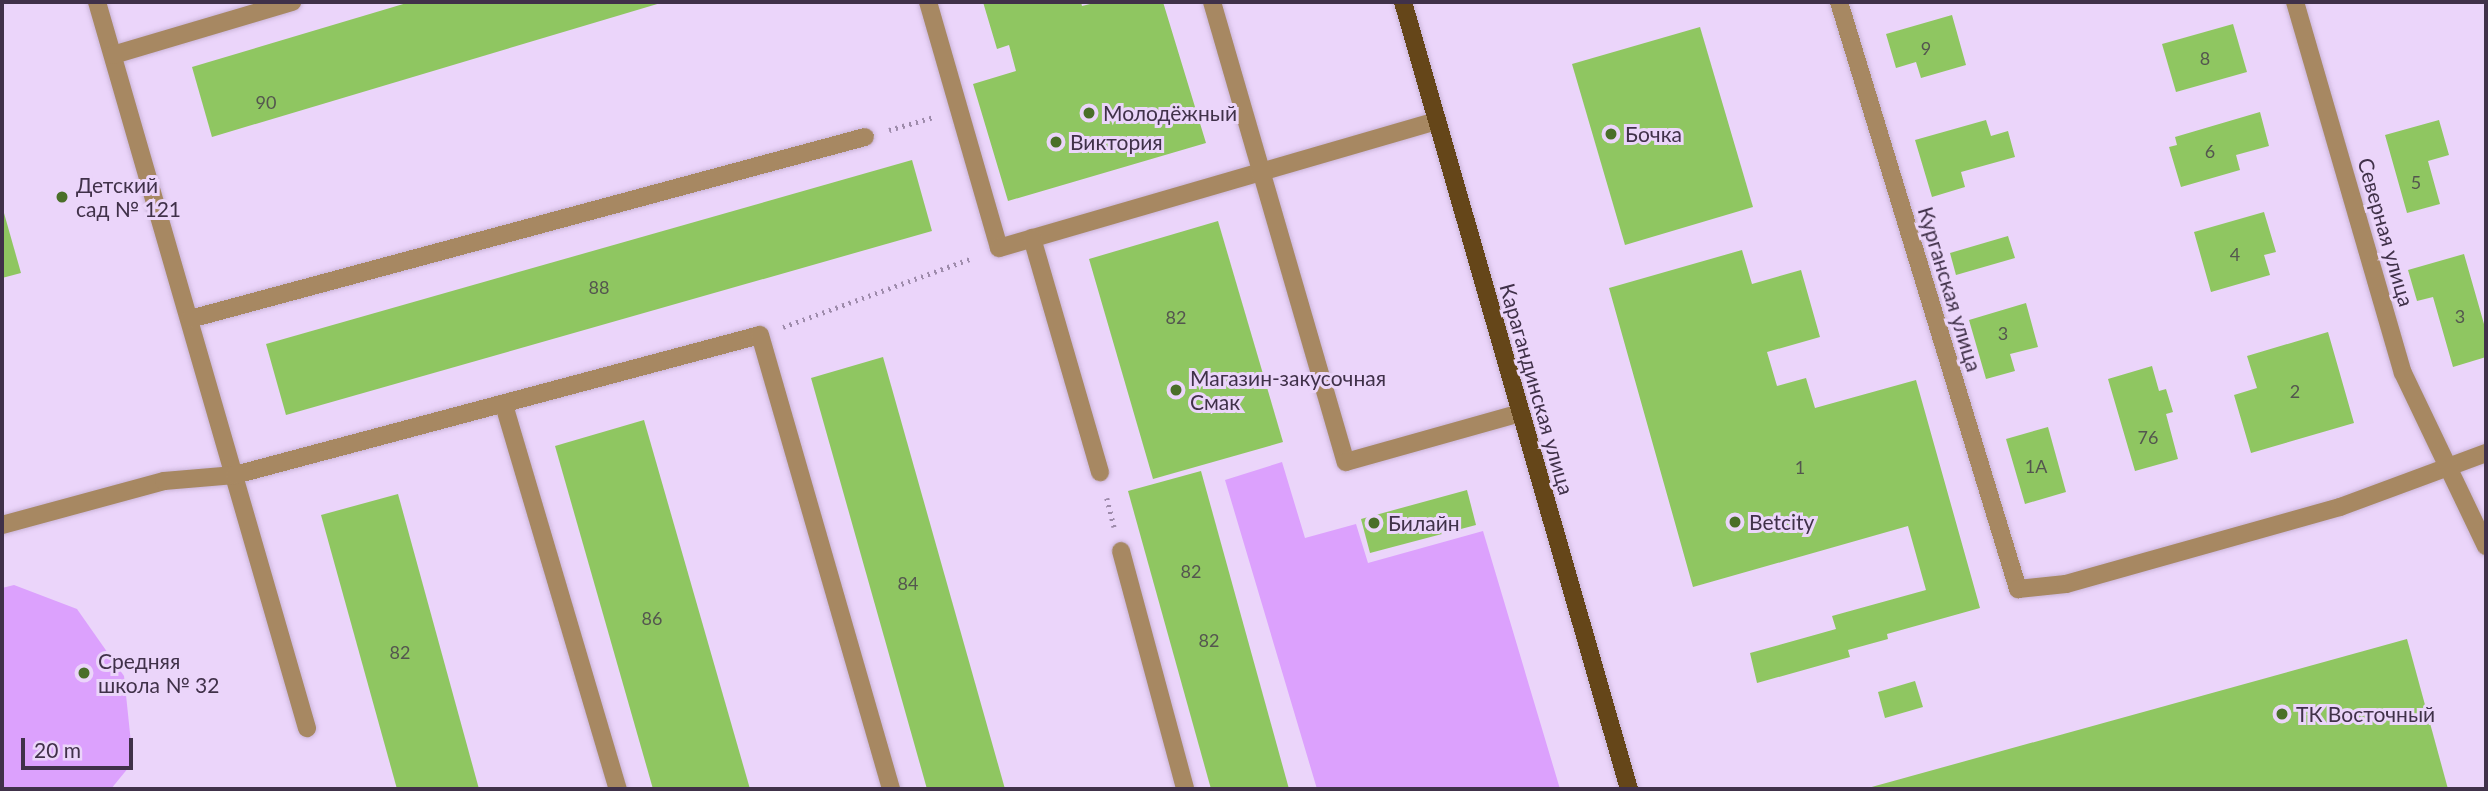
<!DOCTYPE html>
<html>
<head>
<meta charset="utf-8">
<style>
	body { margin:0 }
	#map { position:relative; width:2488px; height:791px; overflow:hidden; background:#ebd5fa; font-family:Lato,sans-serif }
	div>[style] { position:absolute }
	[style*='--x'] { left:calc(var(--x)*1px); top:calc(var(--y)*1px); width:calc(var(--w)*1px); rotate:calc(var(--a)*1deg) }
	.green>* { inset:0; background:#dca1fd }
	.building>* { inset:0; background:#8fc661 }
	.path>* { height:4.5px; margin-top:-2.25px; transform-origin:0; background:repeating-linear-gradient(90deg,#9e8bab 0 2px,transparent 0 7px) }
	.roads { filter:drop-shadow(0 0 2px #c9b4d7) drop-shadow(0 0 2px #c9b4d7) }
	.minor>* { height:18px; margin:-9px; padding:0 9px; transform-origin:9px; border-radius:9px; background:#a78862 }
	.major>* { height:18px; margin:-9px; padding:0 9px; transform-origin:9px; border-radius:9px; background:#654619 }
	.dots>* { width:19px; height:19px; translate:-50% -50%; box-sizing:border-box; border:4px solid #ebd5fa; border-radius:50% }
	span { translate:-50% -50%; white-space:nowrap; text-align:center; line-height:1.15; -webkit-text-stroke:6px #ebd5fa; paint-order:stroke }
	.number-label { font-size:18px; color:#54564f }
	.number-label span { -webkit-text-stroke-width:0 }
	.poi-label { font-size:21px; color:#403149 }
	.left { translate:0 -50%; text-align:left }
	.street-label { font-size:21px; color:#403149 }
	.frame { position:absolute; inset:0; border:4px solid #403149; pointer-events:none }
	.scale { position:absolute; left:21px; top:738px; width:112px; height:32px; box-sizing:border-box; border:4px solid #403149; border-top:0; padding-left:9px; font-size:21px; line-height:24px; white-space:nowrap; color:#403149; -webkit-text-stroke:5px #ebd5fa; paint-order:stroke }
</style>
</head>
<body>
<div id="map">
	<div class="green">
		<i style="clip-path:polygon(1282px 462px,1305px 538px,1356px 524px,1368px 563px,1483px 531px,1560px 789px,1317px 789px,1225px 480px)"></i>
		<i style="clip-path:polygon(14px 585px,77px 609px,124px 676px,133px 762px,111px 789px,2px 789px,2px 588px)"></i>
	</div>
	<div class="building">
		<i style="clip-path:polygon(410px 2px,664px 2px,212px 137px,192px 67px)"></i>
		<i style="clip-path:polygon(983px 2px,1081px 2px,1082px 6px,1098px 2px,1163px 2px,1206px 143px,1008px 201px,973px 84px,1016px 71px,1009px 45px,997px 49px)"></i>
		<i style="clip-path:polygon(1952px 15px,1966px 65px,1921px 78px,1916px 62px,1896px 68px,1886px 34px)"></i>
		<i style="clip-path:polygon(2233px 24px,2247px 72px,2176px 92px,2162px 44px)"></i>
		<i style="clip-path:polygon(1700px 27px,1753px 207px,1625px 245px,1572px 64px)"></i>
		<i style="clip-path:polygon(2260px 112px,2269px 146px,2236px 155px,2240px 170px,2181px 187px,2169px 147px,2177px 145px,2175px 137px)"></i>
		<i style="clip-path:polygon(1986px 120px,1991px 136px,2008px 131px,2015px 157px,1961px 172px,1965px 187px,1932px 197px,1915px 140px)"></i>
		<i style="clip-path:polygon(2439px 120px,2449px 155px,2428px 161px,2440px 204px,2407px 213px,2385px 135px)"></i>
		<i style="clip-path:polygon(912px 160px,932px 231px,286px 415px,266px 344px)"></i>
		<i style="clip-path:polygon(2px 206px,21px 273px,2px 278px)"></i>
		<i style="clip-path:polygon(2264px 212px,2276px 252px,2264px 255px,2270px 275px,2211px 292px,2194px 232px)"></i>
		<i style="clip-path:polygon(1218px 221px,1283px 442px,1153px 479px,1089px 259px)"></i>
		<i style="clip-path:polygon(2008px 236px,2015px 258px,1956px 275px,1950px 253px)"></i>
		<i style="clip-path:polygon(1742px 250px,1752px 284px,1801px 270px,1820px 337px,1767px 352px,1777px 386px,1806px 378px,1815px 408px,1916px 380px,1980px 608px,1887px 634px,1888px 639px,1848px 650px,1850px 657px,1757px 683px,1750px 653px,1836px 629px,1832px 616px,1926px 590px,1908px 526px,1693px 587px,1609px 288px)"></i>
		<i style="clip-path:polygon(2464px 254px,2486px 331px,2486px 357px,2453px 367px,2433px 297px,2417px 301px,2408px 270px)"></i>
		<i style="clip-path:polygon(2026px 303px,2038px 347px,2010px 354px,2015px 371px,1986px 379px,1969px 320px)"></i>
		<i style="clip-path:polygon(2328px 332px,2354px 423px,2251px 453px,2234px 395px,2257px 388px,2247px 356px)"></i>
		<i style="clip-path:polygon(883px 357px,1005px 789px,927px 789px,811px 378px)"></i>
		<i style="clip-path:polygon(2152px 366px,2159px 391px,2166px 389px,2173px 412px,2166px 414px,2178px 459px,2135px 471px,2108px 379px)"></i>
		<i style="clip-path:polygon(644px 420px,750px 789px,653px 789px,555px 446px)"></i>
		<i style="clip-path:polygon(2048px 427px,2066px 492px,2025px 504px,2006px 439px)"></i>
		<i style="clip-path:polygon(1201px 471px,1289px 789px,1211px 789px,1128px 491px)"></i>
		<i style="clip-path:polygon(1467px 490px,1476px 525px,1370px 553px,1361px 519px)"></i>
		<i style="clip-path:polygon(398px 494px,479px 789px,397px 789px,321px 515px)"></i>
		<i style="clip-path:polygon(2407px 639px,2448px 789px,1868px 789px,1868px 788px)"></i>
		<i style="clip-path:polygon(1915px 681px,1923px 707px,1885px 718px,1878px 692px)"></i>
	</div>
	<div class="path">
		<i style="--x:889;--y:130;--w:47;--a:-16.1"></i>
		<i style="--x:783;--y:327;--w:202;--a:-20"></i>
		<i style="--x:1107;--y:498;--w:30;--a:76"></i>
	</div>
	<div class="roads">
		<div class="minor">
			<i style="--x:97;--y:2;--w:756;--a:73.87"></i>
			<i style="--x:928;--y:2;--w:256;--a:73.9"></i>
			<i style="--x:999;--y:248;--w:456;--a:-16.2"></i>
			<i style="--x:1212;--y:2;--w:479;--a:73.8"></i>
			<i style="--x:1346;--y:462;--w:181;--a:-15.7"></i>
			<i style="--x:1839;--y:2;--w:614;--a:73.04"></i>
			<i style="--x:2018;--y:589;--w:48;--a:-5.9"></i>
			<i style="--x:2066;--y:584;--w:285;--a:-15.7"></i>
			<i style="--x:2340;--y:507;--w:156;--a:-20.3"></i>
			<i style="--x:2295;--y:2;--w:386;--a:73.8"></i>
			<i style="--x:2403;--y:373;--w:192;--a:64.4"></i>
			<i style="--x:113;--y:55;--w:187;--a:-16.5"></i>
			<i style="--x:1032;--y:238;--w:244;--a:73.8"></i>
			<i style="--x:190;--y:319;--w:699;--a:-15.09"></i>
			<i style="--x:504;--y:405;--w:401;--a:73.5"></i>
			<i style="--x:2;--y:525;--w:168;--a:-15.2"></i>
			<i style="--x:164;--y:481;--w:71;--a:-4.8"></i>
			<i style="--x:235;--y:475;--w:543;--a:-14.93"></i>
			<i style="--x:760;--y:335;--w:473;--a:73.9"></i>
			<i style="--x:1121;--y:551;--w:246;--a:74.9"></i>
		</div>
		<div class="major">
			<i style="--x:1403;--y:2;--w:819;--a:73.98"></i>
		</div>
	</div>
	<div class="dots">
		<i style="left:1089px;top:113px;background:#4a6f29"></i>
		<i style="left:1611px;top:134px;background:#4a6f29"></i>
		<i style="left:1056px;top:142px;background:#4a6f29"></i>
		<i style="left:62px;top:197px;background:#4a6f29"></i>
		<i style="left:1176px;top:390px;background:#4a6f29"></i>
		<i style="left:1735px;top:522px;background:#4a6f29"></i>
		<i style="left:1374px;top:523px;background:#4a6f29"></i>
		<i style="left:84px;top:673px;background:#4a6f29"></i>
		<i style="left:2282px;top:714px;background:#4a6f29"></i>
	</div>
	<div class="number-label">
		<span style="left:1926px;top:48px">9</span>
		<span style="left:2205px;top:58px">8</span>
		<span style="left:266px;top:102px">90</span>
		<span style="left:2210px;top:151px">6</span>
		<span style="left:2416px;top:182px">5</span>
		<span style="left:2235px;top:254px">4</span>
		<span style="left:599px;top:287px">88</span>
		<span style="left:2460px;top:316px">3</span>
		<span style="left:1176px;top:317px">82</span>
		<span style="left:2003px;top:333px">3</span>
		<span style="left:2295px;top:391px">2</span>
		<span style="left:2148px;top:437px">76</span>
		<span style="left:2036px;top:466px">1А</span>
		<span style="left:1800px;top:467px">1</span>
		<span style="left:1191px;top:571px">82</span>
		<span style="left:908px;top:583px">84</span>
		<span style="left:652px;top:618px">86</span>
		<span style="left:1209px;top:640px">82</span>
		<span style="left:400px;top:652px">82</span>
	</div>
	<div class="poi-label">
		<span class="left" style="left:1103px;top:113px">Молодёжный</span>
		<span class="left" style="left:1625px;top:134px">Бочка</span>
		<span class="left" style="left:1070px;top:142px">Виктория</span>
		<span class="left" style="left:76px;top:197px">Детский<br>сад № 121</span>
		<span class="left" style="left:1190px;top:390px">Магазин-закусочная<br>Смак</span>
		<span class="left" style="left:1749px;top:522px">Betcity</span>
		<span class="left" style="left:1388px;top:523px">Билайн</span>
		<span class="left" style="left:98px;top:673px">Средняя<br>школа № 32</span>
		<span class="left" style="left:2296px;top:714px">ТК Восточный</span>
	</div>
	<div class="street-label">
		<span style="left:2386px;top:232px;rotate:74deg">Северная улица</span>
		<span style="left:1950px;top:289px;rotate:73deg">Курганская улица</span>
		<span style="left:1537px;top:389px;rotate:74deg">Карагандинская улица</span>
	</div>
	<div class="frame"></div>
	<div class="scale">20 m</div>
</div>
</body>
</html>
